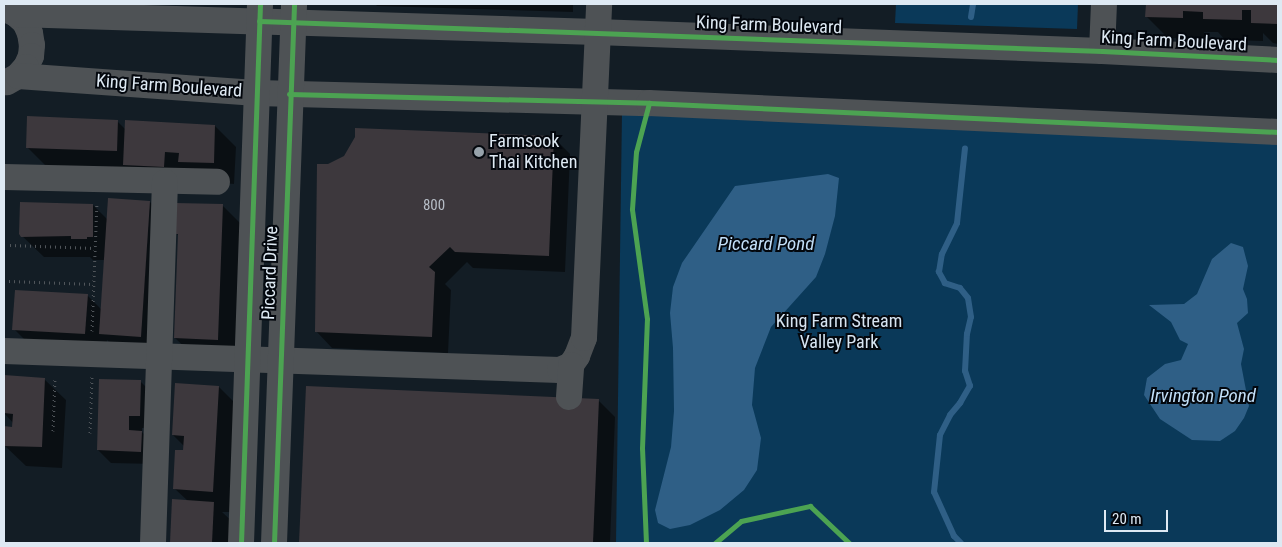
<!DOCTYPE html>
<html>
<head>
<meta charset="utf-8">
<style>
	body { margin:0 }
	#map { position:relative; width:1282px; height:547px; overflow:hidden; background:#131d25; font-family:"Roboto Condensed",sans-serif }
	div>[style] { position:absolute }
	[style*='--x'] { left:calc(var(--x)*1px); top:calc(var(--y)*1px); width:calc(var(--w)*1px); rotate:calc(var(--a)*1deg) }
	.green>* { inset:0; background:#0a3959 }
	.water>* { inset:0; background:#2f5f86 }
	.shadow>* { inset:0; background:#0007 }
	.stream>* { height:6px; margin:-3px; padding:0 3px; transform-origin:3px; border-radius:3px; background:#2f5f86 }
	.building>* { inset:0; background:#3d383d }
	.path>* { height:3px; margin-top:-1.5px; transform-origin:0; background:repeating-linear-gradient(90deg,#50555a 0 1px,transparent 0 5px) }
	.minor>* { height:26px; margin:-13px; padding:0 13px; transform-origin:13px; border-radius:13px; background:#4e5255 }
	.cycleway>* { height:5px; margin:-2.5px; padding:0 2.5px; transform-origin:2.5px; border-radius:2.5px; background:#4ca352 }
	.dots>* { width:14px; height:14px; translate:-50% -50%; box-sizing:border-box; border:2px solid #03070d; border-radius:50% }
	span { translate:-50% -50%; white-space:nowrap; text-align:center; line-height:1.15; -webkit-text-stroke:4px #03070d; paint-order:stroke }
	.number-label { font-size:15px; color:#b6bdc6 }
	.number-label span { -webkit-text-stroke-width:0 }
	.street-label { font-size:18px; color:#dee9f3 }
	.poi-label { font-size:18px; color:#dee9f3 }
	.left { translate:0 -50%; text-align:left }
	.park-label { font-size:18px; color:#d7e5f2 }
	.water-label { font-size:19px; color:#c2dff8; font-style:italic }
	.frame { position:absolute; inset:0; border:5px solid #dee9f3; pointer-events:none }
	.scale { position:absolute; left:1104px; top:510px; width:64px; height:22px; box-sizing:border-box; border:2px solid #dee9f3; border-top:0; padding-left:6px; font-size:15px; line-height:18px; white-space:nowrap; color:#dee9f3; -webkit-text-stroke:4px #03070d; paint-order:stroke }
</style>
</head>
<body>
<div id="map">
	<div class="green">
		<i style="clip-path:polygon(896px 4px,1078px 4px,1077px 29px,895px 23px)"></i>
		<i style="clip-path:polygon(622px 112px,1278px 143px,1278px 543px,616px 543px)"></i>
	</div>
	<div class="water">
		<i style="clip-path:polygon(828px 174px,839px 178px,835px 216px,825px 254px,816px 277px,771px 327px,755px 368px,752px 405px,761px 438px,757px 470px,744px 490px,720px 510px,690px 525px,670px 529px,658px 523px,655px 510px,671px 447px,674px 411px,673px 348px,670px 313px,673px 287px,682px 263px,735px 186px)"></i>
		<i style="clip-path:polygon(1231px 243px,1243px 247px,1248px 266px,1243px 289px,1247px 299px,1248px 313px,1237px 323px,1244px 349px,1241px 364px,1249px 406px,1244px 418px,1235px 431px,1220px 441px,1192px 440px,1160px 419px,1144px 395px,1147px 378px,1165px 364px,1181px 360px,1188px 344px,1180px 340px,1171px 322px,1149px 305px,1184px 304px,1197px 294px,1212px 259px)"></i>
	</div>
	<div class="shadow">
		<i style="clip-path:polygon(375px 4px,573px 4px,573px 12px,377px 6px)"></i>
		<i style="clip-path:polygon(1147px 4px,1278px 4px,1278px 44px,1273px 43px,1263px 33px,1263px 41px,1225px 40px,1218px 32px,1204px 32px,1204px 39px,1168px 38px,1146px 16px)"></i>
		<i style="clip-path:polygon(117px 121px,126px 130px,215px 126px,236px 147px,234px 184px,48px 168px,27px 147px)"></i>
		<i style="clip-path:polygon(553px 137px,570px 154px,565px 272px,473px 268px,467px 262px,445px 284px,451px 290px,448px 353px,332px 348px,316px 331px)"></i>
		<i style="clip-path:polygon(150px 202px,171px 224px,162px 358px,122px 355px,107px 340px,106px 355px,35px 350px,14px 329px,87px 295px,102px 310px,105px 260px,93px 260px,90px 257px,44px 257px,20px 234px,93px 205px,108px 220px)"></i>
		<i style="clip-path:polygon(223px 206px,244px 227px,239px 361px,197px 359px,175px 338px,179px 236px,176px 233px)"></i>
		<i style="clip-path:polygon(5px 377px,44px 379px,66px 400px,62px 468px,26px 466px,4px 445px,14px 424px,4px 413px)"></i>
		<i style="clip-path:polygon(141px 382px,154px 395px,153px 428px,142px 428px,142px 432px,154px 445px,154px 464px,111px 463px,98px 450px)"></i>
		<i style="clip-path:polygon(219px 387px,240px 408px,234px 512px,222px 512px,235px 524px,234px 543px,171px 543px,173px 501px,188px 501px,175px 489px,184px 446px,173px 435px)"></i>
		<i style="clip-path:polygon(307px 388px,598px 400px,615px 417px,610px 543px,301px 543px)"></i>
	</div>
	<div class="stream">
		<i style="--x:971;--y:17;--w:13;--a:-81"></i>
		<i style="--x:961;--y:543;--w:10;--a:-135"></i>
		<i style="--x:954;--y:536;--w:48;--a:-114.4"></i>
		<i style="--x:934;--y:492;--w:57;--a:-84"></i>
		<i style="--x:940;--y:435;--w:22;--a:-63"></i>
		<i style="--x:950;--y:415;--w:16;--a:-50"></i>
		<i style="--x:960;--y:403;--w:20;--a:-60"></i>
		<i style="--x:970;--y:386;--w:16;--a:-108"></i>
		<i style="--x:965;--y:371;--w:37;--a:-87"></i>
		<i style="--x:967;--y:334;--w:17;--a:-77"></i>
		<i style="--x:971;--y:317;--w:19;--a:-99"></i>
		<i style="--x:968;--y:298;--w:13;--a:-129"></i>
		<i style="--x:960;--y:288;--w:16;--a:-162"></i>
		<i style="--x:945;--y:283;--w:13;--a:-119"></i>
		<i style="--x:939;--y:272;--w:18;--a:-81"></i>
		<i style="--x:942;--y:254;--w:34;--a:-64"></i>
		<i style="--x:957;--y:223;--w:75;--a:-83.9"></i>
	</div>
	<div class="building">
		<i style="clip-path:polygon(1146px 4px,1278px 4px,1278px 24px,1251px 23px,1251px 10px,1242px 10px,1242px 20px,1203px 19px,1203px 12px,1183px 11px,1183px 18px,1145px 17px)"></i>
		<i style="clip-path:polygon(27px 116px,118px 120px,117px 151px,26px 148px)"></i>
		<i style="clip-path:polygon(125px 120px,215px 125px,214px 163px,178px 162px,179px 153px,165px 152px,164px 167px,123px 165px)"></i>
		<i style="clip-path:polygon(355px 128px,554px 136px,549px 256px,455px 252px,450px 247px,429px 267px,435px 272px,432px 337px,315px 332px,317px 164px,328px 164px,344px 156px,355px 137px)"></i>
		<i style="clip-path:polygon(108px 198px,150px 201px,141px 337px,99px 334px)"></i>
		<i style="clip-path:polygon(20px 202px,93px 204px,93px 237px,87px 237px,87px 239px,71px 239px,71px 236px,21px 237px,19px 234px)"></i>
		<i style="clip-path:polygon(175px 203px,223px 204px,218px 340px,174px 338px,178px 234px,175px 234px)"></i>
		<i style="clip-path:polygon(15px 290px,88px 294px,85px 334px,12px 330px)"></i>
		<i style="clip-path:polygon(4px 375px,45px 378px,42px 447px,4px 446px,4px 426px,12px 427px,13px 414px,4px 413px)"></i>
		<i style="clip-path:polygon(99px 379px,141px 380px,140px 416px,129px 416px,129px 430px,142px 431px,141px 452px,97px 450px)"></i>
		<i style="clip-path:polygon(175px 383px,219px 386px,213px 492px,173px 489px,175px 450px,183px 450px,184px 436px,172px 435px)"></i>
		<i style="clip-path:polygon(306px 386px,599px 399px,593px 543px,299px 543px)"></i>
		<i style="clip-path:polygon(172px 499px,214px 502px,212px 543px,170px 543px)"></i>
	</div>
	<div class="path">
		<i style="--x:10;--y:245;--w:85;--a:2"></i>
		<i style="--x:9;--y:281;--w:84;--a:2"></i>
		<i style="--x:92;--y:331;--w:128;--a:-87.8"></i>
		<i style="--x:53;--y:431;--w:54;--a:-87.9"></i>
		<i style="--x:90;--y:433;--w:57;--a:-88"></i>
	</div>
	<div class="minor">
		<i style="--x:5;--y:9;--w:12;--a:24"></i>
		<i style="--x:16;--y:14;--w:12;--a:42"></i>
		<i style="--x:25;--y:22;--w:12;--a:66"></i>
		<i style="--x:30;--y:33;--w:12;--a:81"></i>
		<i style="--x:32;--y:45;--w:11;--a:95"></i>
		<i style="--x:31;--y:56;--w:12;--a:114"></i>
		<i style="--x:26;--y:67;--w:12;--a:132"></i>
		<i style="--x:18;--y:76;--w:13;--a:151"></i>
		<i style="--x:16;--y:14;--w:581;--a:1.77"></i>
		<i style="--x:597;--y:32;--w:505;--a:2.15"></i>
		<i style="--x:1102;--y:51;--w:176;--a:2.9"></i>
		<i style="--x:1102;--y:51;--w:47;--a:-87.6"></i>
		<i style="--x:18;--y:76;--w:240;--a:4.1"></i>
		<i style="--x:257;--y:93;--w:392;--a:1.5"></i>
		<i style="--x:649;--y:103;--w:630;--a:2.64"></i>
		<i style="--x:4;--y:177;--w:213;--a:1.3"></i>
		<i style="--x:4;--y:351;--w:556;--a:1.96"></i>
		<i style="--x:560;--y:370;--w:12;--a:-24"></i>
		<i style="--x:571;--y:365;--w:11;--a:-56"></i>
		<i style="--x:577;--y:356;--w:19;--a:-69"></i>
		<i style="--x:584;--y:338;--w:334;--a:-87.4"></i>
		<i style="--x:569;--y:397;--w:32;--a:-86"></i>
		<i style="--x:153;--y:543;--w:361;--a:-88.1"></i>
		<i style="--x:241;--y:543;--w:539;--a:-87.98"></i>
		<i style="--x:274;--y:543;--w:539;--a:-87.87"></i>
	</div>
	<div class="cycleway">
		<i style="--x:259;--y:21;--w:844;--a:2.04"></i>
		<i style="--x:1102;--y:51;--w:176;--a:2.9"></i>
		<i style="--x:289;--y:94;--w:360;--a:1.4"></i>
		<i style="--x:649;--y:103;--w:630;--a:2.64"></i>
		<i style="--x:241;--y:543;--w:539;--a:-87.98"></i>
		<i style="--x:274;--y:543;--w:539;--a:-87.87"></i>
		<i style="--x:646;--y:543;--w:95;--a:-92.4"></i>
		<i style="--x:642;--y:448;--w:129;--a:-87.8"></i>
		<i style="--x:647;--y:319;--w:111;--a:-97.8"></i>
		<i style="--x:632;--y:209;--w:57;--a:-86"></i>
		<i style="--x:636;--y:152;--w:51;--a:-75.1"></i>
		<i style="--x:715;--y:543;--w:34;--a:-40"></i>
		<i style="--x:741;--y:521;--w:71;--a:-12.3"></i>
		<i style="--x:810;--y:506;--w:54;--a:43.5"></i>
	</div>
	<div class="dots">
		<i style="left:479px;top:152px;background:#97a2ab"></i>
	</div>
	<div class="number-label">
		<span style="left:434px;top:206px">800</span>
	</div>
	<div class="street-label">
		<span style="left:769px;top:25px;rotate:2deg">King Farm Boulevard</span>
		<span style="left:1174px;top:41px;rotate:3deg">King Farm Boulevard</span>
		<span style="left:169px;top:86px;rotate:4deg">King Farm Boulevard</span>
		<span style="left:270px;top:273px;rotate:-88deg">Piccard Drive</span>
	</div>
	<div class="poi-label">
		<span class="left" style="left:489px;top:152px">Farmsook<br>Thai Kitchen</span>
	</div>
	<div class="park-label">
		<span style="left:839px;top:332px">King Farm Stream<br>Valley Park</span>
	</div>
	<div class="water-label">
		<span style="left:766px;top:244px">Piccard Pond</span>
		<span style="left:1203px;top:396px">Irvington Pond</span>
	</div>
	<div class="frame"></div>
	<div class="scale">20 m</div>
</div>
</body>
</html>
